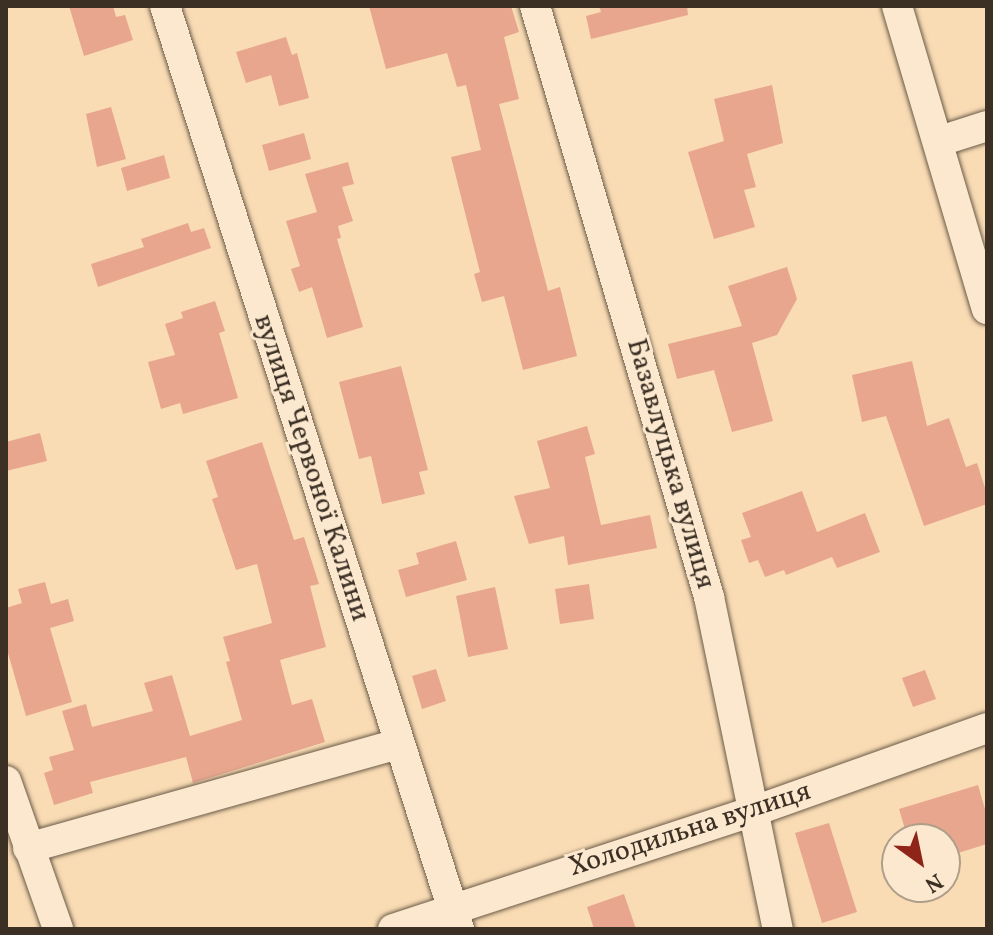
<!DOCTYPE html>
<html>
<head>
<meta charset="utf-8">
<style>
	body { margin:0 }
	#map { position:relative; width:993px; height:935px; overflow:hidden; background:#f9dcb4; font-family:Vollkorn,serif }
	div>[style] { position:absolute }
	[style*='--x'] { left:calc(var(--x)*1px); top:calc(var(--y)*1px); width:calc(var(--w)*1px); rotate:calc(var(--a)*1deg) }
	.building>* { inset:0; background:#e8a68f }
	.roads { filter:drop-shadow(0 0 2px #6b5b49) drop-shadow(0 0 2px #6b5b49) }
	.minor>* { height:30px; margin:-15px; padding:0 15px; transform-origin:15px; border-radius:15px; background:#fbe8ce }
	span { translate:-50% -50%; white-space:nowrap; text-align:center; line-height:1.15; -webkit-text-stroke:6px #fbe8ce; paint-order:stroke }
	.street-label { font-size:28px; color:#3c3025 }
	.frame { position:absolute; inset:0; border:8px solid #3c3025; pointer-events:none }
	.north { position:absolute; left:881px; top:823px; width:80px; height:80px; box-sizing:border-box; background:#fbe8ce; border:2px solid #af9e8a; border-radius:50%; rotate:147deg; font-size:22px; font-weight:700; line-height:32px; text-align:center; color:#3c3025 }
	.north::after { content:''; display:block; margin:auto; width:28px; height:36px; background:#8f2418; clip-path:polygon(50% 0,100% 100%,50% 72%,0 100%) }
</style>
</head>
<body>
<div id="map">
	<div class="building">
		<i style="clip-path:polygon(69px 6px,113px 6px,116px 17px,125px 15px,133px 40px,84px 56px)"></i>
		<i style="clip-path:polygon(369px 6px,511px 6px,519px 32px,504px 37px,519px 99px,499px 104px,548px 291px,560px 287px,577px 356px,523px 370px,504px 296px,482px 302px,474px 274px,480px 272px,451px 157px,481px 150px,466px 85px,457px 87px,447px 53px,386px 69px)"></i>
		<i style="clip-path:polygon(599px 6px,687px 6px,688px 15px,591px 39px,586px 16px,601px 12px)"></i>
		<i style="clip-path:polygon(286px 37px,292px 55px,297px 53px,309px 98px,279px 106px,271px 75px,246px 83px,236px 52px)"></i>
		<i style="clip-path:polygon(772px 85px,783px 143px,747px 154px,756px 187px,744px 190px,755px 227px,714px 239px,688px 152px,724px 141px,714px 99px)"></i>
		<i style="clip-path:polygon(111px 107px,126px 159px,97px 167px,86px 114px)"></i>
		<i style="clip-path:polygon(304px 133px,311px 159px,269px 171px,262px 145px)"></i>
		<i style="clip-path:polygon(164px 155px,170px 178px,127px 191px,121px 168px)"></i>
		<i style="clip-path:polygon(348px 162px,354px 184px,342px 187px,353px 221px,338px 226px,341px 238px,337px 239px,363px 327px,327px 338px,312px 287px,299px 292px,291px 269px,300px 266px,286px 221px,317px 212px,305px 174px)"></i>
		<i style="clip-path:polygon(188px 223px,191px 232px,204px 228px,211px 248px,98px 287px,91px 264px,144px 247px,141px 239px)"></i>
		<i style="clip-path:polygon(787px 267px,797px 299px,777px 335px,752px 343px,773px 421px,732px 432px,714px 370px,677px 379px,668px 344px,742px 326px,728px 286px)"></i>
		<i style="clip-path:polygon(215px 301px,225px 331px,219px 333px,238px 398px,183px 414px,180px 403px,161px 409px,148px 362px,175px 355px,165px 324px,183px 318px,181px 312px)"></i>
		<i style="clip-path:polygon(912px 361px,927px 426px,949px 418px,966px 467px,977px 463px,987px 494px,987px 504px,924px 526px,886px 416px,862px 422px,852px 375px)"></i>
		<i style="clip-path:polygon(401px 366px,428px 470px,419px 472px,425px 494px,382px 504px,371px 456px,359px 459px,339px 382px)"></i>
		<i style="clip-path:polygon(587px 426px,595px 454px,585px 457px,601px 525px,650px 515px,657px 548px,568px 565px,564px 536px,529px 544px,514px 496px,550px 488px,537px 441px)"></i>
		<i style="clip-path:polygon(40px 433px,47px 461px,6px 471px,6px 442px)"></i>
		<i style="clip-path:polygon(262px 442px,294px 540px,304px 537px,319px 584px,310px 586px,326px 647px,280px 660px,292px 705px,312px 699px,325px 742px,193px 783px,186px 757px,90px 782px,93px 793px,54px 805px,44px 773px,53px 770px,49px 757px,74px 750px,62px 711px,86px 704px,92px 727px,153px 711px,144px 683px,172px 675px,190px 736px,242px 720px,226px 662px,230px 661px,223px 637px,272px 623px,257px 564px,236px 570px,212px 499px,218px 497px,206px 461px)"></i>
		<i style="clip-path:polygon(802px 491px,817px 532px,865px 513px,880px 552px,837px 568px,832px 557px,786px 575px,784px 570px,765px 577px,758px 560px,749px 563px,741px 540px,751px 537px,742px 513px)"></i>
		<i style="clip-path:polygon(456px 541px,467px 580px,406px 597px,398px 570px,419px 564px,416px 553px)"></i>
		<i style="clip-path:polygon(45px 582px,51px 604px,68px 599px,74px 621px,50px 628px,72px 702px,26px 716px,6px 646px,6px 608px,22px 603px,18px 589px)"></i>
		<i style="clip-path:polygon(589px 584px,594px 619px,560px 624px,555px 589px)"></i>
		<i style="clip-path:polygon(495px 587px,508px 649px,468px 657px,456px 596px)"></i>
		<i style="clip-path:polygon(436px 669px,446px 701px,422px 709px,412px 676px)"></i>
		<i style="clip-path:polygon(925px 670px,936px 699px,913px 707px,902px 678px)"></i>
		<i style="clip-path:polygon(978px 785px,987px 816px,987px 844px,945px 857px,945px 839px,908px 839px,899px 809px)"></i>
		<i style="clip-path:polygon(829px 823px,857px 912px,822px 923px,795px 833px)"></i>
		<i style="clip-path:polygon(624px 894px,636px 929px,594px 929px,587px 907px)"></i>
	</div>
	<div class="roads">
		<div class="minor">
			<i style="--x:165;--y:6;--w:969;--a:72.33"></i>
			<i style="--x:535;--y:6;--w:616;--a:73.59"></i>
			<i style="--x:709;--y:597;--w:339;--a:78.3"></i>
			<i style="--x:897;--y:6;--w:316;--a:73.5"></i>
			<i style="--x:940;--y:141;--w:49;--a:-17.7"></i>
			<i style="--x:6;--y:781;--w:157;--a:70.6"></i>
			<i style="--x:28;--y:848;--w:385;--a:-15.7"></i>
			<i style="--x:393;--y:929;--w:380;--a:-18.1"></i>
			<i style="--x:754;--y:811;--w:247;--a:-19.6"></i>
		</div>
	</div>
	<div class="street-label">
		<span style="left:670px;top:464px;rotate:74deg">Базавлуцька вулиця</span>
		<span style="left:311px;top:468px;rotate:72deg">вулиця Червоної Калини</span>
		<span style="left:690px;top:830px;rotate:-18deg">Холодильна вулиця</span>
	</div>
	<div class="frame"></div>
	<div class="north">N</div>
</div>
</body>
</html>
